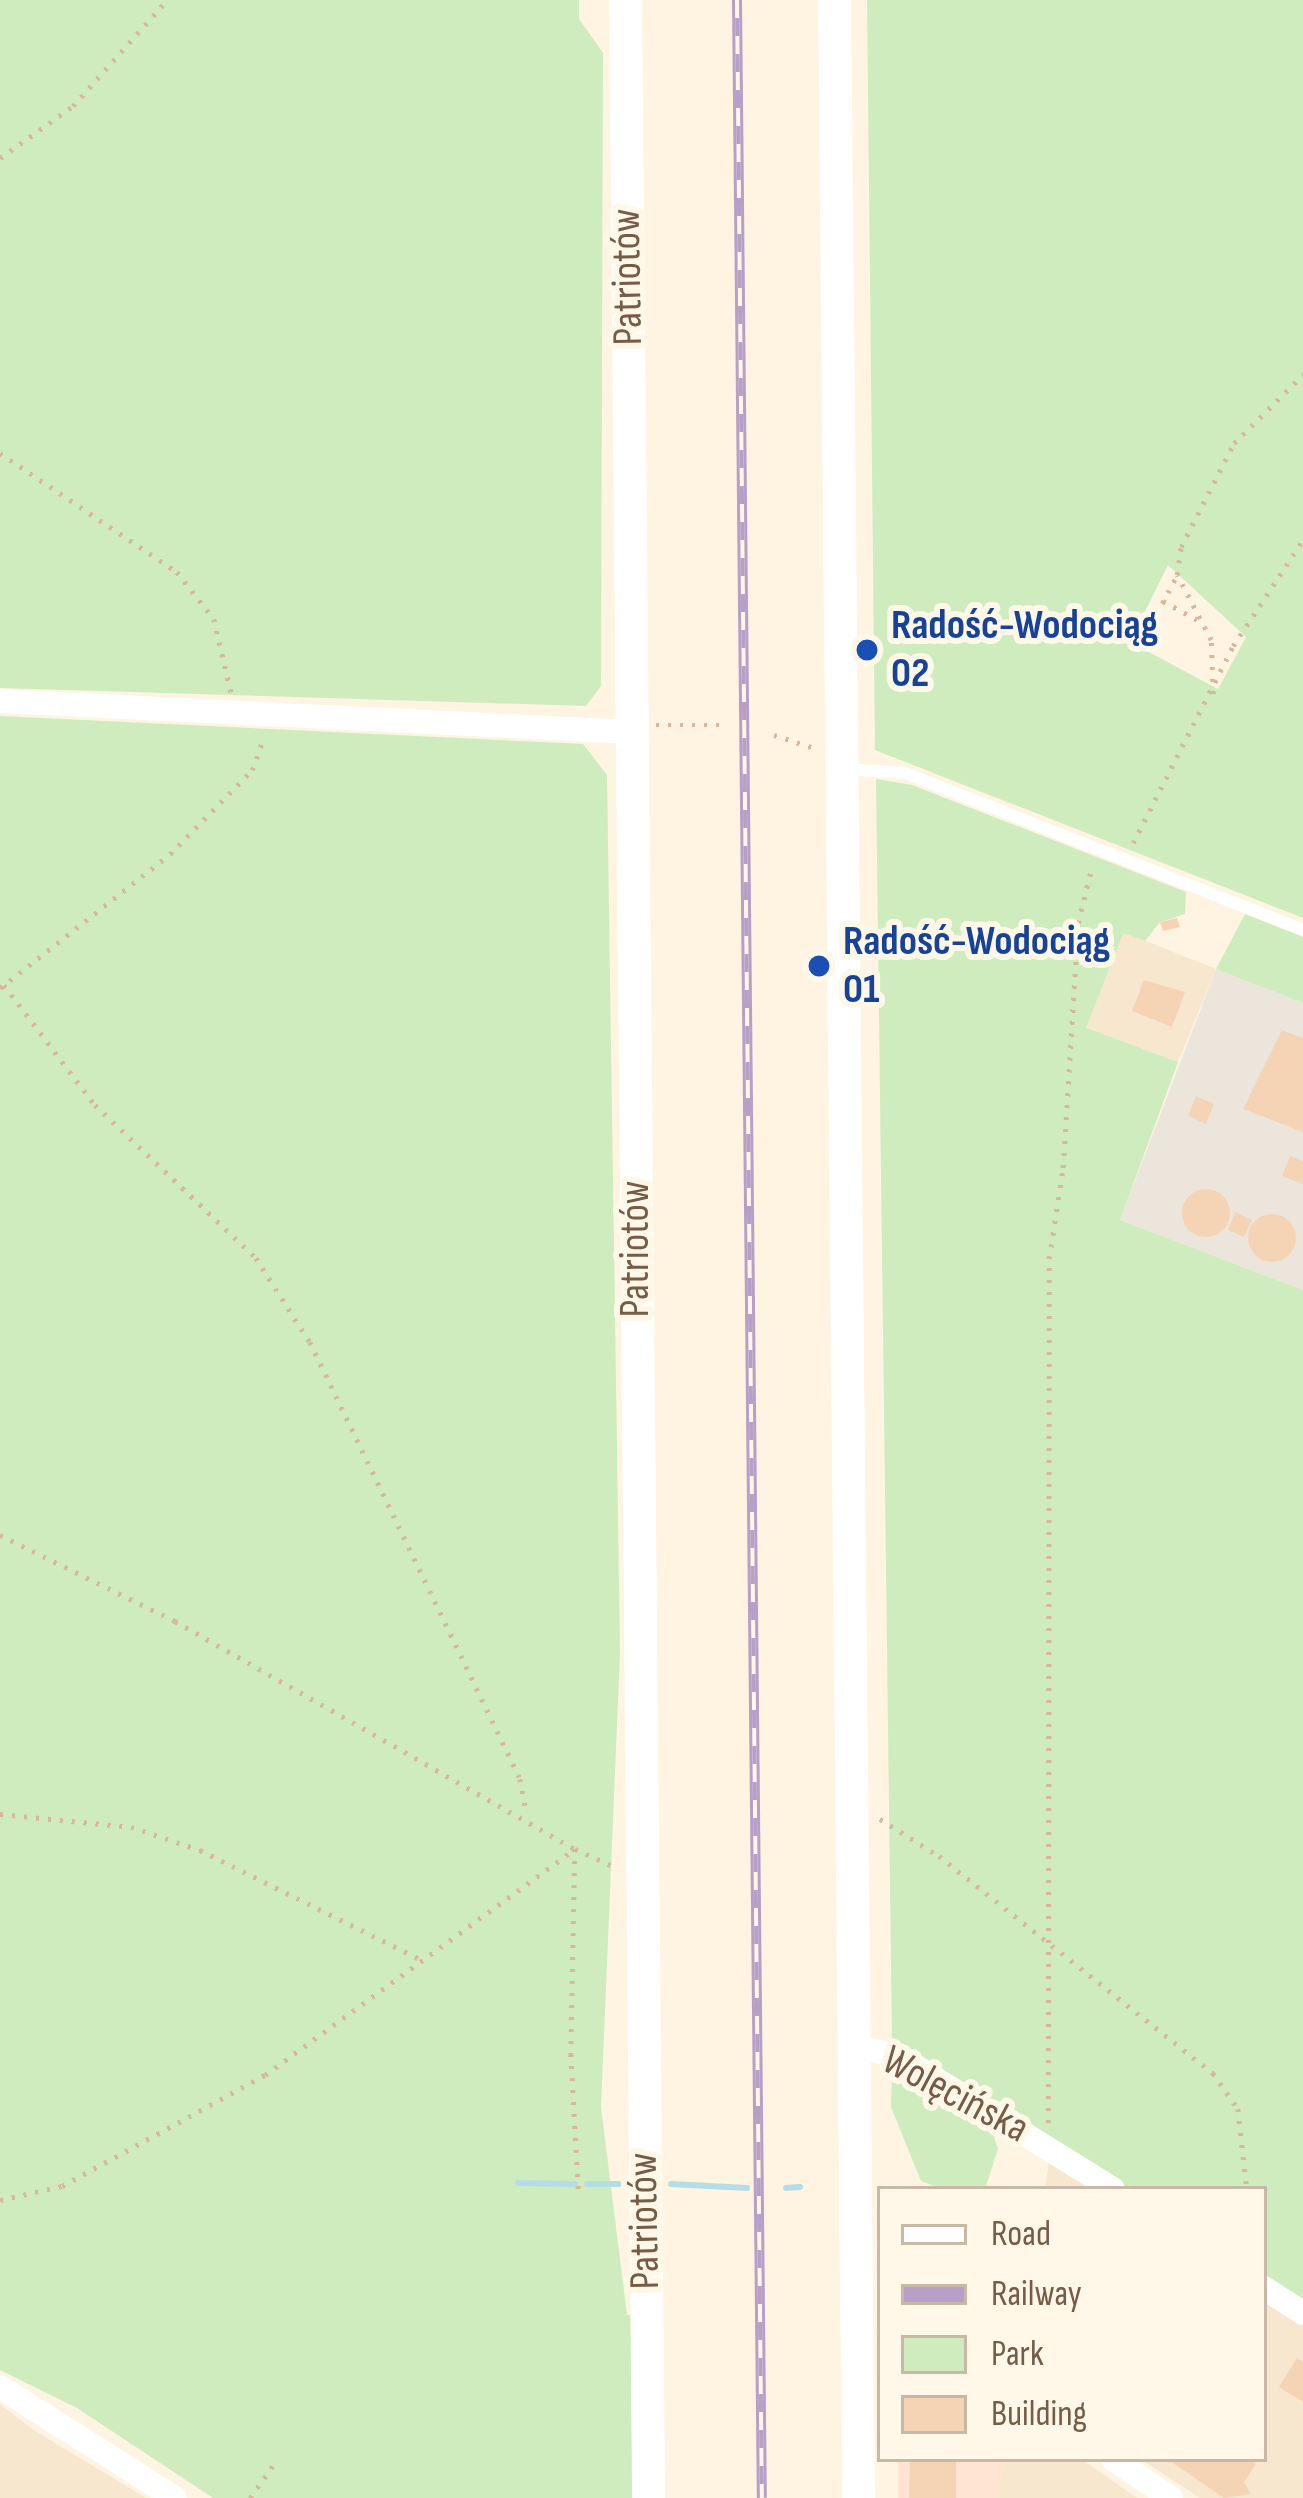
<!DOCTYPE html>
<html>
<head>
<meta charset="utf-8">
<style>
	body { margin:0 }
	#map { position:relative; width:1303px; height:2498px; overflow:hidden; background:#fef4e1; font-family:"Sofia Sans Condensed",sans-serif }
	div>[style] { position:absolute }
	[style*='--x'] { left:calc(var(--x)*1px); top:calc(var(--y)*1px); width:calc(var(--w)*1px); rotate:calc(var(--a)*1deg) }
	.residential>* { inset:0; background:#f6e7ce }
	.commercial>* { inset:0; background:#ffe3d3 }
	.industrial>* { inset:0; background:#ece5dc }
	.green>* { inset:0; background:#ceecbe }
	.stream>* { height:6px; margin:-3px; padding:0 3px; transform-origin:3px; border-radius:3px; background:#b4dde8 }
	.building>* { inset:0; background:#f5d4b6 }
	.round { border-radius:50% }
	.path>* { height:4.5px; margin-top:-2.25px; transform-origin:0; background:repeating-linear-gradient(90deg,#d9b79a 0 3px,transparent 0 12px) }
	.service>* { height:12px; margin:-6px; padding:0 6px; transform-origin:6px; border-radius:6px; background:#fff }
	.minor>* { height:24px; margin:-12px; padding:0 12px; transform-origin:12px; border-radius:12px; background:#fff }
	.secondary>* { height:33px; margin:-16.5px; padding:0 16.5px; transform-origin:16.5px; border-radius:16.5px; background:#fff }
	.rail>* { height:10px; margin-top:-5px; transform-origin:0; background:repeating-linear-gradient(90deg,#fff8e8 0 18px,#b79fc7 0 36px); box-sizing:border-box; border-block:3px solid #b79fc7 }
	.dots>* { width:33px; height:33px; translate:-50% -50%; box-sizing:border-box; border:6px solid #fff8e8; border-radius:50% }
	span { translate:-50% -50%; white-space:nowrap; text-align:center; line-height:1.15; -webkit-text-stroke:12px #fff8e8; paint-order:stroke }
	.street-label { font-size:42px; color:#765b46 }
	.transit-label { font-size:42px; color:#164399; font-weight:700 }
	.left { translate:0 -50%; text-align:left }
	.legend { position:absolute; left:877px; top:2186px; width:390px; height:276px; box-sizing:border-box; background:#fff8e8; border:3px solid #c8b9a7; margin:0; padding:15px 21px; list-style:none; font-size:36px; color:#765b46 }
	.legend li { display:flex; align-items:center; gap:24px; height:60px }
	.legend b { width:60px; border:3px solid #c8b9a7 }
</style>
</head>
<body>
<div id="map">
	<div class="residential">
		<i style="clip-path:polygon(1123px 932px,1216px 969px,1178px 1062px,1085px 1029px)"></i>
		<i style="clip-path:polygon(1050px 2155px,1099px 2189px,1045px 2189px)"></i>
		<i style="clip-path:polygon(1264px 2297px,1303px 2322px,1303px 2498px,1200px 2498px,1141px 2459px,1264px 2459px)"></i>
		<i style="clip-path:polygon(0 2404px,32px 2429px,146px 2498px,0 2498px)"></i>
		<i style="clip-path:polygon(1004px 2459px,1081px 2459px,1137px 2498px,998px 2498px)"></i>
	</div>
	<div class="commercial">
		<i style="clip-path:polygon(898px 2459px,1004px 2459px,998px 2498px,898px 2498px)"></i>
	</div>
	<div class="industrial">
		<i style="clip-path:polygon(1216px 969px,1303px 1003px,1303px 1290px,1120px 1220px)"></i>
	</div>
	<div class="green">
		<i style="clip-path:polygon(0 0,579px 0,579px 19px,603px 53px,601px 686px,586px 706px,0 688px)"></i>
		<i style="clip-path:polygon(evenodd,867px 0,1303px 0,1303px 918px,875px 750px,867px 0,1168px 565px,1246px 637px,1218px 689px,1130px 642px,1168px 565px)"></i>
		<i style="clip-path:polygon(0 716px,583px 744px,607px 775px,620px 1653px,601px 2107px,627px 2315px,634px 2315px,636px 2498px,213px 2498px,77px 2408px,0 2370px)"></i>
		<i style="clip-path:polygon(876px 779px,912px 785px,1186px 892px,1185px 914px,1160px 922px,1145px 941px,1123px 933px,1086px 1028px,1178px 1062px,1120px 1220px,1303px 1290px,1303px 2304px,1264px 2279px,1264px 2189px,1126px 2189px,892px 2042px)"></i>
		<i style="clip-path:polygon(1245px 914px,1303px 937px,1303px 1003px,1216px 969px)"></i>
		<i style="clip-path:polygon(907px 2072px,992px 2131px,998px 2149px,986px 2186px,942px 2189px,921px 2181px,891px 2107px,892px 2077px)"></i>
	</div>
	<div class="stream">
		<i style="--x:518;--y:2183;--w:57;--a:1"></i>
		<i style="--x:587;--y:2184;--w:32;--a:0"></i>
		<i style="--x:671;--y:2184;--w:76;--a:3"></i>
		<i style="--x:786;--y:2188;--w:14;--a:-4"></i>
	</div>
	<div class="building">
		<i style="clip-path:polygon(1177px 918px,1180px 927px,1163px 931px,1160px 922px)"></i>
		<i style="clip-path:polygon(1144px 980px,1185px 992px,1172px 1027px,1132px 1011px)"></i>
		<i style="clip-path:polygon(1282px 1030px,1303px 1038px,1303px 1132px,1243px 1109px)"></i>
		<i style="clip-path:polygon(1196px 1096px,1214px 1104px,1206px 1124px,1188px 1116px)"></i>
		<i style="clip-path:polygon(1290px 1156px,1303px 1161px,1303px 1184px,1282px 1176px)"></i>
		<i class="round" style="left:1182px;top:1189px;width:48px;height:48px"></i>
		<i style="clip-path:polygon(1235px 1212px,1252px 1220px,1244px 1237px,1228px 1230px)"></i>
		<i class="round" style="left:1248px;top:1214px;width:48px;height:48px"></i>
		<i style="clip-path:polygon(1297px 2358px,1303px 2362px,1303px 2402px,1279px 2387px)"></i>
		<i style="clip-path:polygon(910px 2459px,956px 2459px,956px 2498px,909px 2498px)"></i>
		<i style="clip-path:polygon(1167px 2459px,1250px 2459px,1256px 2464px,1244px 2482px,1251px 2494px,1224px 2498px)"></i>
	</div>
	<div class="path">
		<i style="--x:0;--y:158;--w:90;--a:-35.5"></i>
		<i style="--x:73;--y:106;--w:142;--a:-48.4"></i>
		<i style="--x:0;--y:453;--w:213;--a:33.9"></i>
		<i style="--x:177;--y:572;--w:60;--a:51.8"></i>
		<i style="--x:214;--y:619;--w:75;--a:76.9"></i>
		<i style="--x:1163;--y:601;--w:48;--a:28.7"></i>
		<i style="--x:1140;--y:646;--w:78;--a:-62.4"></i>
		<i style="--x:1213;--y:694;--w:54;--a:-92.1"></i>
		<i style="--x:1211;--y:640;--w:73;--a:-117.6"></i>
		<i style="--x:1177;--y:575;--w:28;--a:-82"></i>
		<i style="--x:1181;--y:547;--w:117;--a:-63"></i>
		<i style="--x:1234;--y:443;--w:97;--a:-44.6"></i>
		<i style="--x:656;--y:725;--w:66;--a:0"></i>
		<i style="--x:774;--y:735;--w:42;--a:18"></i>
		<i style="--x:1133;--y:843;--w:221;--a:-63.1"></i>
		<i style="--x:1233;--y:646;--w:127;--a:-56.6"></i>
		<i style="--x:4;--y:985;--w:151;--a:52.8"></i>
		<i style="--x:95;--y:1105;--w:222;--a:43.5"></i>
		<i style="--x:256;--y:1258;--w:100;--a:57.3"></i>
		<i style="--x:310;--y:1342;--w:485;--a:64.3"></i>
		<i style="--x:520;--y:1779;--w:33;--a:79"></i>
		<i style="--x:0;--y:988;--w:216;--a:-38.2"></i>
		<i style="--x:170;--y:854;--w:117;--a:-45.7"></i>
		<i style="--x:252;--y:770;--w:35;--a:-70"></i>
		<i style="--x:0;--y:1535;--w:195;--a:26.2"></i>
		<i style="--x:175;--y:1621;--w:460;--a:29.7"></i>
		<i style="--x:575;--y:1849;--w:205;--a:91.1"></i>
		<i style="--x:571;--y:2054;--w:143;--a:86.8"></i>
		<i style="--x:0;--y:1814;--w:132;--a:5.7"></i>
		<i style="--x:131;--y:1827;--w:73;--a:18.4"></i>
		<i style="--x:200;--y:1850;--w:246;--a:26.4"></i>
		<i style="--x:880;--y:1819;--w:70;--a:32.1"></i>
		<i style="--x:939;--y:1856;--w:350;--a:38.4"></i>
		<i style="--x:1213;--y:2073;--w:44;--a:55.2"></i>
		<i style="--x:1238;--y:2109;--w:81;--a:83.6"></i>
		<i style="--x:1048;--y:2123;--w:864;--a:-89.93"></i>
		<i style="--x:1049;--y:1259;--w:92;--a:-81.3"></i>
		<i style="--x:1063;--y:1168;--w:245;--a:-86.5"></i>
		<i style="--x:1078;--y:923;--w:59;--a:-76.2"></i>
		<i style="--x:0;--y:2200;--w:64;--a:-12.7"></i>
		<i style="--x:62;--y:2186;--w:231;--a:-28.7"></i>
		<i style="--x:265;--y:2075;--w:384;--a:-36.1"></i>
		<i style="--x:575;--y:1849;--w:42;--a:24.1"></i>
		<i style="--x:250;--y:2498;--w:45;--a:-54.9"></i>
	</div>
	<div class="service">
		<i style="--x:843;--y:769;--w:62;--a:3.7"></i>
		<i style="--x:905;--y:773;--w:428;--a:21.5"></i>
	</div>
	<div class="minor">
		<i style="--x:0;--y:701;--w:633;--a:2.81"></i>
		<i style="--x:855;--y:2047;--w:43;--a:10.8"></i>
		<i style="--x:897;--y:2055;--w:254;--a:31.8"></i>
		<i style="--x:1264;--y:2288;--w:46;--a:32.7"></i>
		<i style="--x:0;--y:2387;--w:207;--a:32.4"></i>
		<i style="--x:1113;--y:2459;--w:70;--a:33.9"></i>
	</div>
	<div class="secondary">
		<i style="--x:625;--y:0;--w:2498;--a:89.47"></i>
		<i style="--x:834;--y:0;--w:2498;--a:89.45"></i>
	</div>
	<div class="rail">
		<i style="--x:737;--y:0;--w:2498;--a:89.43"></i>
	</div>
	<div class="dots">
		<i style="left:867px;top:650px;background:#1a4fb4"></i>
		<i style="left:819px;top:966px;background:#1a4fb4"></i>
	</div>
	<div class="street-label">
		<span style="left:628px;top:277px;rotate:-91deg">Patriotów</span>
		<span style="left:636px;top:1249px;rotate:-90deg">Patriotów</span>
		<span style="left:955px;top:2095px;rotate:28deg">Wolęcińska</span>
		<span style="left:645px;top:2221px;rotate:-91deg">Patriotów</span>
	</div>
	<div class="transit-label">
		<span class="left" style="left:891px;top:650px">Radość-Wodociąg<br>02</span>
		<span class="left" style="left:843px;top:966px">Radość-Wodociąg<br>01</span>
	</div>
	<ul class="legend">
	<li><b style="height:15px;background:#fff"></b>Road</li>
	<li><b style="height:15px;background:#b79fc7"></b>Railway</li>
	<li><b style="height:33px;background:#ceecbe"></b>Park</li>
	<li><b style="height:33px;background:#f5d4b6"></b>Building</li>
	</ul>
</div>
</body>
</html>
